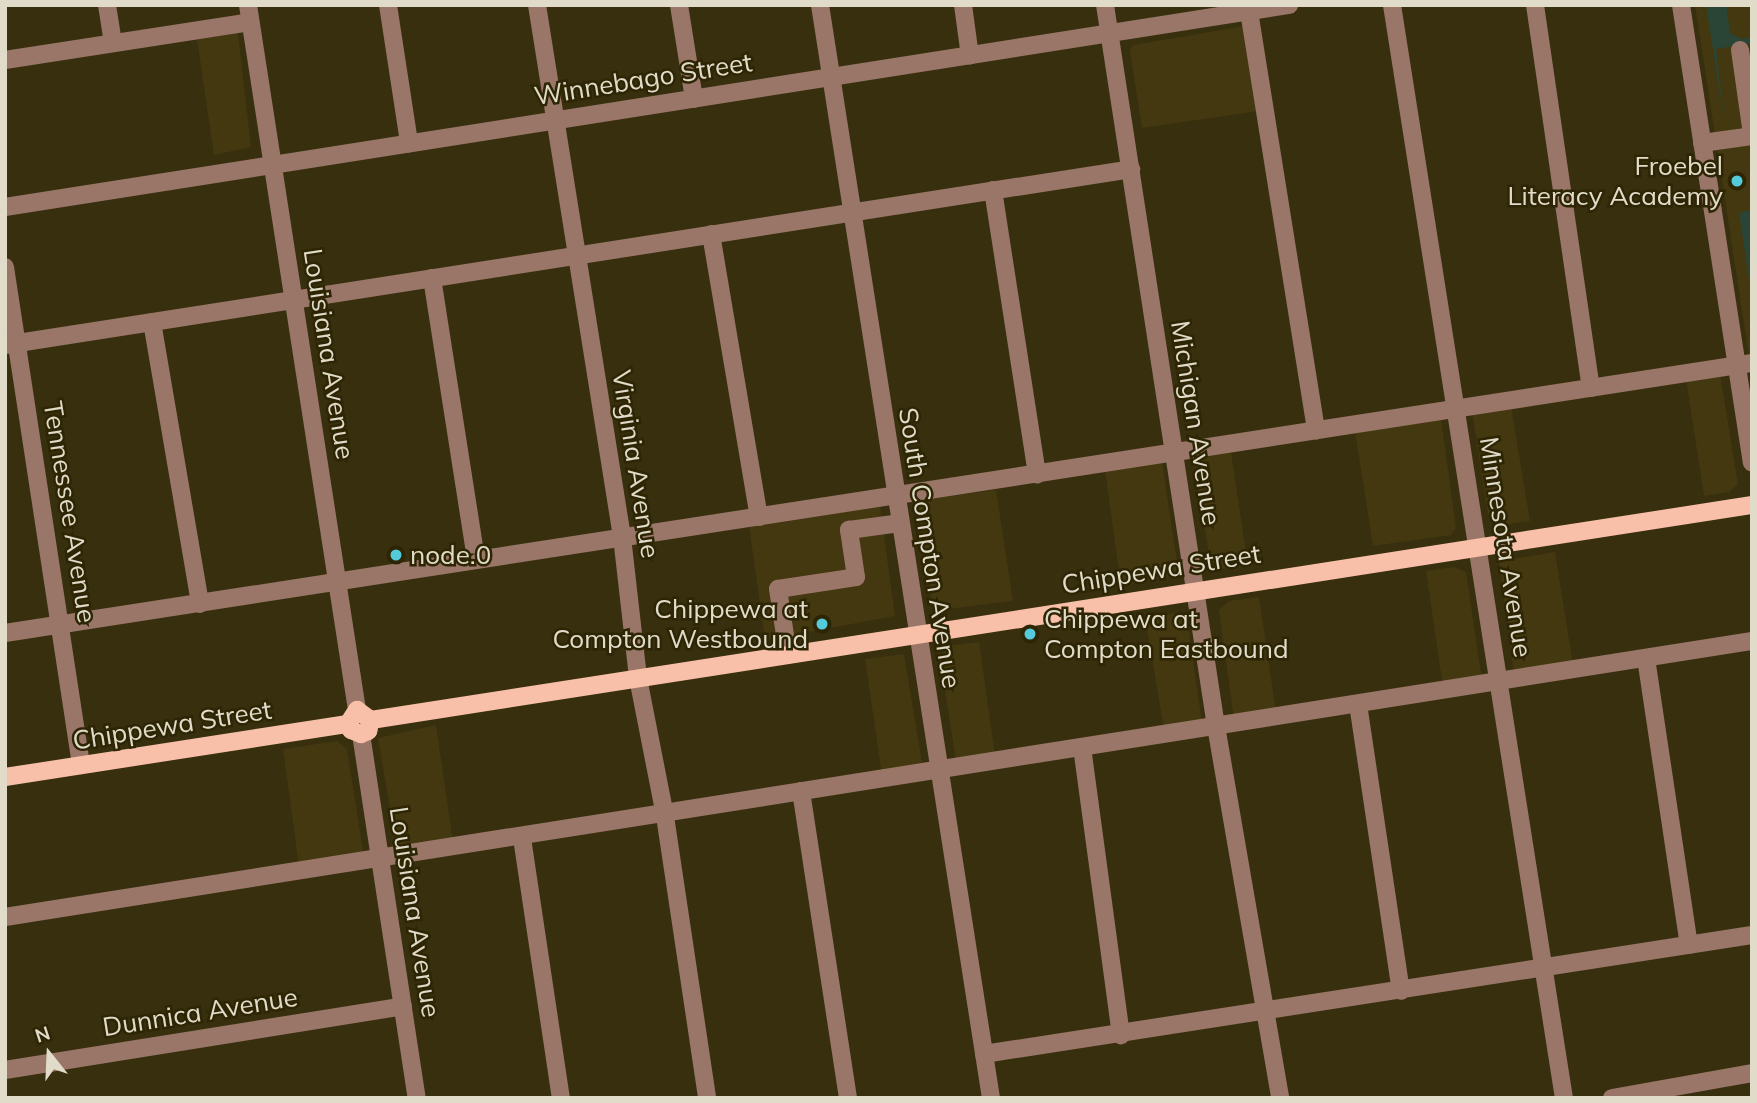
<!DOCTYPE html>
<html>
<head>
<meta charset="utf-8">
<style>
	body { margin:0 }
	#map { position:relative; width:1757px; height:1103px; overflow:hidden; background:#382f0f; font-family:Mulish,sans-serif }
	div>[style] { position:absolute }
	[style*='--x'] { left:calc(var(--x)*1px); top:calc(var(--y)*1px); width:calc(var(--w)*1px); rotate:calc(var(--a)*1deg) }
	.built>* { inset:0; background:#43380f }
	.green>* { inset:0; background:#2a4535 }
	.minor>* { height:18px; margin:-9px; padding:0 9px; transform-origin:9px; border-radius:9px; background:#997668 }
	.major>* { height:18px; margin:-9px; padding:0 9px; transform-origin:9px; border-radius:9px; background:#f9c0a9 }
	.dots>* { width:19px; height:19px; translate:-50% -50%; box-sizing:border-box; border:4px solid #2e2504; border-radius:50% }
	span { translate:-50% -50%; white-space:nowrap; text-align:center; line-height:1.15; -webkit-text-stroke:5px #2e2504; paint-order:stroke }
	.street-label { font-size:26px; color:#e1dcc9 }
	.poi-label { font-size:26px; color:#e1dcc9 }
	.right { translate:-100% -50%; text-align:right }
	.left { translate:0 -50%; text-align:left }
	.frame { position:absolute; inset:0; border:7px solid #e1dcc9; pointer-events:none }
	.north { position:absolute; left:14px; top:1019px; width:70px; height:70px; -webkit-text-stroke:5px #2e2504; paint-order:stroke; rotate:342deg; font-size:19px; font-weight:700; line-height:28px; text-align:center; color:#e1dcc9 }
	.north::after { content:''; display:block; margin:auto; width:24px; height:32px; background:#e1dcc9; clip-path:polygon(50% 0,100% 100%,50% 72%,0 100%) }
</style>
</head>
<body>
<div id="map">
	<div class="built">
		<i style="clip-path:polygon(1695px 5px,1752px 5px,1752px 356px,1749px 356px)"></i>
		<i style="clip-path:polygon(1245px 26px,1259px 111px,1142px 128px,1130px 51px,1133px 45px)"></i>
		<i style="clip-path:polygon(238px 33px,251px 147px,214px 155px,197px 39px)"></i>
		<i style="clip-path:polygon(1720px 374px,1738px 484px,1729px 492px,1704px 496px,1686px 379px)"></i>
		<i style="clip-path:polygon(1511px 406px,1530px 521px,1496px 526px,1488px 514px,1472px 412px)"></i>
		<i style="clip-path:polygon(1441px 419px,1456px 528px,1451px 535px,1373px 546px,1355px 431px)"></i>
		<i style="clip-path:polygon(1231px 452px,1248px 566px,1220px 569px,1210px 560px,1193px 457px)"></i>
		<i style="clip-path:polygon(1162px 461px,1178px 569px,1170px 577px,1121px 586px,1105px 470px)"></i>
		<i style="clip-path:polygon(996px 490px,1013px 601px,938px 610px,932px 604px,916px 501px)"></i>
		<i style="clip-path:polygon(880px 506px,895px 616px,765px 640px,749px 525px)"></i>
		<i style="clip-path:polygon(1555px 552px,1573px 665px,1514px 674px,1499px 561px)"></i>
		<i style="clip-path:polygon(1454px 567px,1466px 572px,1482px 681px,1443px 687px,1426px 571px)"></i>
		<i style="clip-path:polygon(1259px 597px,1276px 712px,1234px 719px,1219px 610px,1229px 601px)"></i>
		<i style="clip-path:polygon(1176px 613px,1187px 618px,1202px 723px,1164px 729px,1145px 618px)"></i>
		<i style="clip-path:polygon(979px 642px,995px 755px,956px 761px,940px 658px,947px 646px)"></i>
		<i style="clip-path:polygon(904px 654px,923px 769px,882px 775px,865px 659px)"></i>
		<i style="clip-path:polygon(436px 725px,453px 842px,397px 849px,378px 738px)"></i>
		<i style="clip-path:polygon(337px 741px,347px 749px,364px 857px,299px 866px,283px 749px)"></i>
	</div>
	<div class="green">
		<i style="clip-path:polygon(1706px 5px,1726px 5px,1730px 33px,1741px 39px,1752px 37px,1752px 43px,1716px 49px,1724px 120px)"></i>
		<i style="clip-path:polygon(1752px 210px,1752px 299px,1739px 213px)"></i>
	</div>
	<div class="minor">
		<i style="--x:107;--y:5;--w:37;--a:81"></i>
		<i style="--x:248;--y:5;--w:713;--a:81.21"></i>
		<i style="--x:388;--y:5;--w:140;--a:81.3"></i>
		<i style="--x:537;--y:5;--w:539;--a:80.92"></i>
		<i style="--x:622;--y:537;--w:142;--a:83.5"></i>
		<i style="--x:638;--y:678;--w:141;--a:78.9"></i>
		<i style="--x:665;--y:816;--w:285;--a:81.5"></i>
		<i style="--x:679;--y:5;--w:95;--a:80.9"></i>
		<i style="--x:820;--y:5;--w:1106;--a:81.11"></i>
		<i style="--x:963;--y:5;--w:51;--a:82.2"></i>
		<i style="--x:1105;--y:5;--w:729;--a:81.25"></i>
		<i style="--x:1216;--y:726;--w:377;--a:80.2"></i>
		<i style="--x:1248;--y:5;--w:431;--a:80.9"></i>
		<i style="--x:1392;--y:5;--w:1106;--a:81.06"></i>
		<i style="--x:1535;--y:5;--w:387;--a:81.7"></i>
		<i style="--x:1681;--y:5;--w:463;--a:81.2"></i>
		<i style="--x:1740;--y:50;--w:85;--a:81.9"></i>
		<i style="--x:5;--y:60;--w:248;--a:-8.8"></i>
		<i style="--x:1702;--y:143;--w:50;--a:-8"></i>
		<i style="--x:993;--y:190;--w:288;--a:81.2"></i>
		<i style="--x:5;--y:207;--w:1300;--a:-8.94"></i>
		<i style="--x:711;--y:234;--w:287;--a:80.4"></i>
		<i style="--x:5;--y:267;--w:504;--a:81.32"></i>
		<i style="--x:432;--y:278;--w:285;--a:81.1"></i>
		<i style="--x:152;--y:322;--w:286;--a:80.3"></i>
		<i style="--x:5;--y:345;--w:1140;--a:-8.88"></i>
		<i style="--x:5;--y:633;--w:1768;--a:-8.79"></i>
		<i style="--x:788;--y:655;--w:67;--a:-98.6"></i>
		<i style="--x:778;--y:589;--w:79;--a:-8.7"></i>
		<i style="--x:856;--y:577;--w:48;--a:-98.5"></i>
		<i style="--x:849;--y:530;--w:51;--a:-7.8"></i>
		<i style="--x:1646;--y:658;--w:290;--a:81.5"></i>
		<i style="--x:1358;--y:704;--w:290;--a:81.5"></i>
		<i style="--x:361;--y:734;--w:368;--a:81.3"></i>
		<i style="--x:1082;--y:747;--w:291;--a:82.3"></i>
		<i style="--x:801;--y:791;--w:311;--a:81.3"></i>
		<i style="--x:522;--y:838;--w:263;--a:81.5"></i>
		<i style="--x:5;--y:917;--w:1769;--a:-8.98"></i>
		<i style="--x:984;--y:1054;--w:777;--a:-8.81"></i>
		<i style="--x:5;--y:1070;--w:403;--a:-9.1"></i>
		<i style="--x:1612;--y:1098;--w:142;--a:-10.1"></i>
	</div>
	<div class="major">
		<i style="--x:371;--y:720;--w:1398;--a:-8.85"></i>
		<i style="--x:348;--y:724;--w:7;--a:63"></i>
		<i style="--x:351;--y:730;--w:11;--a:22"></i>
		<i style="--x:361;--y:734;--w:8;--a:-23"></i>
		<i style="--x:368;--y:731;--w:11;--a:-75"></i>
		<i style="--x:348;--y:724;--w:17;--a:-57"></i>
		<i style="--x:357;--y:710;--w:17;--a:36"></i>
		<i style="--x:5;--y:777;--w:347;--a:-8.8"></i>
	</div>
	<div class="dots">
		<i style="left:1737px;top:181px;background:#53cbda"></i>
		<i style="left:396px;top:555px;background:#53cbda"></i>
		<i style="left:822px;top:624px;background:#53cbda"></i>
		<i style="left:1030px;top:634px;background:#53cbda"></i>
	</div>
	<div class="street-label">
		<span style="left:643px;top:79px;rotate:-9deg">Winnebago Street</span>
		<span style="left:329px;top:354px;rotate:81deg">Louisiana Avenue</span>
		<span style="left:1196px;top:423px;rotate:81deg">Michigan Avenue</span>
		<span style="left:636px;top:464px;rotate:81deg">Virginia Avenue</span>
		<span style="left:70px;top:512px;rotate:81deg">Tennessee Avenue</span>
		<span style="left:1506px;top:547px;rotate:81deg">Minnesota Avenue</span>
		<span style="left:930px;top:548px;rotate:81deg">South Compton Avenue</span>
		<span style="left:1161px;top:569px;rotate:-9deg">Chippewa Street</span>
		<span style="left:172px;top:725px;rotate:-9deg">Chippewa Street</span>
		<span style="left:415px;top:912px;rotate:81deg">Louisiana Avenue</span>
		<span style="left:200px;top:1012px;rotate:-9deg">Dunnica Avenue</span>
	</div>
	<div class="poi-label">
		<span class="right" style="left:1723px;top:181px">Froebel<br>Literacy Academy</span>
		<span class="left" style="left:410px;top:555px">node.0</span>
		<span class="right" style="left:808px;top:624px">Chippewa at<br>Compton Westbound</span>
		<span class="left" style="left:1044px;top:634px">Chippewa at<br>Compton Eastbound</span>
	</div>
	<div class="frame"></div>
	<div class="north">N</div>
</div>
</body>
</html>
